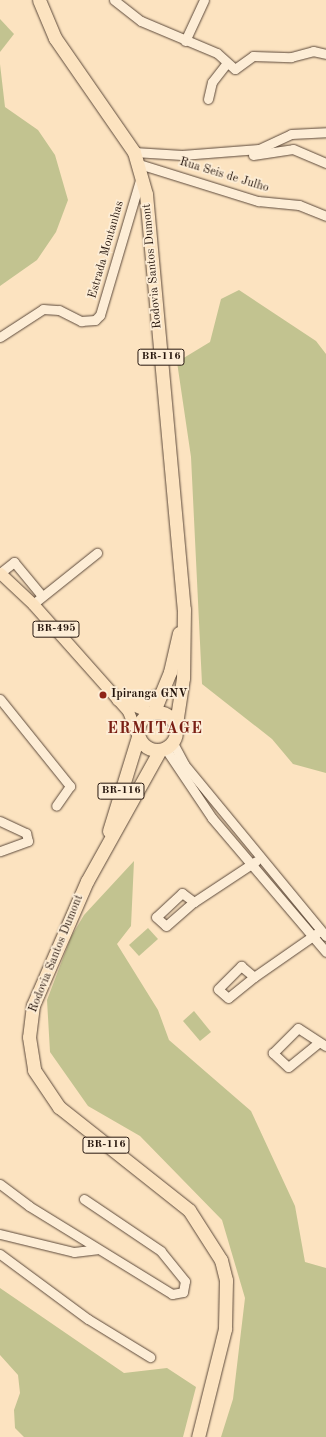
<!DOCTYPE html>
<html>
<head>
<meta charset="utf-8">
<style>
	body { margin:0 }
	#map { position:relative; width:326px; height:1437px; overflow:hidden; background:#fce3c0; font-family:"Old Standard TT",serif }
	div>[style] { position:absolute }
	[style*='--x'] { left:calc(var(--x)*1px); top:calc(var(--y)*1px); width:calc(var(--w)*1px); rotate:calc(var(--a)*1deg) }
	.green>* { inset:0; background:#c2c390 }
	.roads { filter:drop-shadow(0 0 1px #5c493a) drop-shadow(0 0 1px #5c493a) }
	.minor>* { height:9px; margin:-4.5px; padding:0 4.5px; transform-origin:4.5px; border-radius:4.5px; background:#fdedd6 }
	.major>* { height:11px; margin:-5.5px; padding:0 5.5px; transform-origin:5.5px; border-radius:5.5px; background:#fce3c0 }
	.highway>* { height:13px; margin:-6.5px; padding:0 6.5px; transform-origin:6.5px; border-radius:6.5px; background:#fce3c0 }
	.highway>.ring { margin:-6.5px; padding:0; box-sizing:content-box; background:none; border:13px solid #fce3c0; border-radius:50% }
	.dots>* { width:11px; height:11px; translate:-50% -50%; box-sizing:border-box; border:2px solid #fdedd6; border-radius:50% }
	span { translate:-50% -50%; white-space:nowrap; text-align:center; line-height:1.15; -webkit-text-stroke:3.5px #fdedd6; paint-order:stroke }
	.shield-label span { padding:1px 3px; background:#fdedd6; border:1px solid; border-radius:3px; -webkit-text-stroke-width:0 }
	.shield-label { font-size:11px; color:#26160d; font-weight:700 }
	.street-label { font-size:12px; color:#26160d }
	.poi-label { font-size:12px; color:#26160d; font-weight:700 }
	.left { translate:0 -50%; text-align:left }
	.district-label { font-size:16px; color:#7a1f14; font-weight:700; letter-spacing:1px }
</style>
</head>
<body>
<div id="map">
	<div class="green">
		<i style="clip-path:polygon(0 19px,14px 34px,0 52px)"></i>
		<i style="clip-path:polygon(0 64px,5px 107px,38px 130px,55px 155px,68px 200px,56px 232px,37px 260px,0 286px)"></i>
		<i style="clip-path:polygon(239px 290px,316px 341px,326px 354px,326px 773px,293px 764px,272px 739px,202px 684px,191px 457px,177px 362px,210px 342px,221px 299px)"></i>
		<i style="clip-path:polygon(134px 861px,131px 926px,117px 944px,158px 1010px,169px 1040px,251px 1111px,295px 1206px,305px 1262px,326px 1268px,326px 1437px,221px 1437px,233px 1399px,245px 1298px,222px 1220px,140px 1136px,88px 1106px,50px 1052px,47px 1000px,71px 937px,84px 915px)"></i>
		<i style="clip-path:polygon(148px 928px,158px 939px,139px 956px,129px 945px)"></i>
		<i style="clip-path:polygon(194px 1011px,211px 1032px,200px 1041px,183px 1021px)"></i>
		<i style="clip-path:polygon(0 1288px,124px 1373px,167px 1368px,196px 1387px,183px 1437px,24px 1437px,15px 1428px,14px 1410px,20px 1393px,18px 1375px,0 1355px)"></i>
	</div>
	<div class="roads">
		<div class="minor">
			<i style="--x:114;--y:0;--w:34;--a:38"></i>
			<i style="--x:141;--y:21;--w:82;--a:22.8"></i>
			<i style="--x:217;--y:53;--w:24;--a:42"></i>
			<i style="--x:235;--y:69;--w:22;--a:-36"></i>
			<i style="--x:253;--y:56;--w:38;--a:2"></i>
			<i style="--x:291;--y:57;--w:23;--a:-15"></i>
			<i style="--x:313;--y:51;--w:13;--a:13"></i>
			<i style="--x:185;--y:41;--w:45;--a:-65.1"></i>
			<i style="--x:208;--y:99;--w:17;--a:-77"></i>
			<i style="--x:212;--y:82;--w:24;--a:-52"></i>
			<i style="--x:134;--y:152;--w:48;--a:3.6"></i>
			<i style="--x:182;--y:155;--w:77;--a:-4.5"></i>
			<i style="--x:259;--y:149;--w:35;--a:-25"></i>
			<i style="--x:291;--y:134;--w:35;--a:-3"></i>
			<i style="--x:253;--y:155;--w:40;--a:-8.5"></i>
			<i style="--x:293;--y:149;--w:36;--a:23"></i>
			<i style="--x:139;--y:164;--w:125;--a:17.3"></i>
			<i style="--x:258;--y:201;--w:41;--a:5.6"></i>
			<i style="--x:299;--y:205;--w:29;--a:22"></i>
			<i style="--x:0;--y:337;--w:51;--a:-33.1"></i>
			<i style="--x:43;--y:309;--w:16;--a:4"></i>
			<i style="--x:59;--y:310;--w:25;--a:27"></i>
			<i style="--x:81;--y:321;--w:14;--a:-4"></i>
			<i style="--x:95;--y:320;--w:7;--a:-45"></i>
			<i style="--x:100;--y:315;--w:144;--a:-73.5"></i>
			<i style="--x:0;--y:573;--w:18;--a:-38"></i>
			<i style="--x:14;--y:562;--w:44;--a:50.5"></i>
			<i style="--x:33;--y:604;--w:82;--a:-38.6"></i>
			<i style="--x:0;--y:699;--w:112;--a:51.2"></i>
			<i style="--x:70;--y:786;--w:24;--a:125"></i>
			<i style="--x:173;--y:743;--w:24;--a:62"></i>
			<i style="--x:184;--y:764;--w:223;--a:50.5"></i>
			<i style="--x:165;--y:748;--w:84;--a:56.1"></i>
			<i style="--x:212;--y:818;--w:176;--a:49.6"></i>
			<i style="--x:0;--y:821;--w:29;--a:25"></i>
			<i style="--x:26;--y:833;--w:8;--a:76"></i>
			<i style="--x:28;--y:841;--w:30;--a:160"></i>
			<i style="--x:194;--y:902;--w:15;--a:-143"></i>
			<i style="--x:182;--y:893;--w:35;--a:137"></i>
			<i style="--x:156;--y:917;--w:13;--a:42"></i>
			<i style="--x:166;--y:926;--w:37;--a:-41"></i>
			<i style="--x:194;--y:902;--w:74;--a:-33.5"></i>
			<i style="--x:254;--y:977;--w:33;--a:141"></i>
			<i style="--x:228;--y:998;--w:13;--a:-138"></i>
			<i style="--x:218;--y:989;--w:33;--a:-45"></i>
			<i style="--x:241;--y:966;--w:17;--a:40"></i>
			<i style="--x:254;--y:977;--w:77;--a:-34.9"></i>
			<i style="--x:318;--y:1043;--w:38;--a:141"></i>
			<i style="--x:288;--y:1067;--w:21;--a:-137"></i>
			<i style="--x:273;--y:1053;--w:35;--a:-45"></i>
			<i style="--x:298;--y:1028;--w:33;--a:33"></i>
			<i style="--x:0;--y:1184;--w:36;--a:37"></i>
			<i style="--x:29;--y:1206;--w:168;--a:31.6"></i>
			<i style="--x:172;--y:1294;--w:11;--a:-10"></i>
			<i style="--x:183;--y:1292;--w:11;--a:-80"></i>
			<i style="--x:185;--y:1281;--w:38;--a:-129"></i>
			<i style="--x:161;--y:1251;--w:93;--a:-146"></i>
			<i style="--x:0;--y:1234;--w:76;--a:13.7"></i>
			<i style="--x:74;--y:1252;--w:23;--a:-7"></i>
			<i style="--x:0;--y:1254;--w:109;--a:36.5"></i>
			<i style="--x:88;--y:1319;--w:73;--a:31.5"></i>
		</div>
		<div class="major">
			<i style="--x:0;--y:573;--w:45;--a:43.2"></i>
			<i style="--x:33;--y:604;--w:143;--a:48.4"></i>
			<i style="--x:128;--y:711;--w:28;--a:69"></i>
			<i style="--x:128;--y:703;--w:23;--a:23"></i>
		</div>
		<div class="highway">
			<i style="--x:39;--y:0;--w:41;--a:67.2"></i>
			<i style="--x:55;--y:38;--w:139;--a:55.3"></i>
			<i style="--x:134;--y:152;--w:44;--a:74.1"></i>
			<i style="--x:146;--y:194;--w:417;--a:84.8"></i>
			<i style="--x:184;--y:609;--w:69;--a:90.8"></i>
			<i style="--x:183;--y:678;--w:47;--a:98.7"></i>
			<i style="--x:118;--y:699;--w:22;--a:10"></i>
			<i style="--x:140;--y:703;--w:23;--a:-23"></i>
			<i style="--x:154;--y:711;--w:42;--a:-67.7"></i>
			<i style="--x:170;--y:672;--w:40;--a:-77"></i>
			<i class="ring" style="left:138px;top:712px;width:25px;height:25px"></i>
			<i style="--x:160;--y:750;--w:150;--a:119.1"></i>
			<i style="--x:87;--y:881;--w:135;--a:113.5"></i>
			<i style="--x:33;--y:1005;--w:32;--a:97"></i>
			<i style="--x:29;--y:1037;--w:33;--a:81"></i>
			<i style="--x:34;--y:1070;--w:45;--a:56"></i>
			<i style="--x:59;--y:1107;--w:166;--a:38.4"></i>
			<i style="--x:189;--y:1210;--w:59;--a:57.4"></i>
			<i style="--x:221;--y:1260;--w:21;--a:76"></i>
			<i style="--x:226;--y:1280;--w:49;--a:91.2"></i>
			<i style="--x:225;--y:1329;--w:111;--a:104"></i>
			<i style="--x:109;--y:831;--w:98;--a:-72.9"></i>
		</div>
	</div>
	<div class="dots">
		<i style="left:103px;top:695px;background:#8f2418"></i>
	</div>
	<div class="shield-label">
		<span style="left:161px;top:357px">BR-116</span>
		<span style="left:56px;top:629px">BR-495</span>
		<span style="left:121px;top:791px">BR-116</span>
		<span style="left:106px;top:1145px">BR-116</span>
	</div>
	<div class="street-label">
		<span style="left:224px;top:176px;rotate:17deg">Rua Seis de Julho</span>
		<span style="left:107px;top:250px;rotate:-74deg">Estrada Montanhas</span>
		<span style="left:153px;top:266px;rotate:-95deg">Rodovia Santos Dumont</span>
		<span style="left:57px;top:954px;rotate:-68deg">Rodovia Santos Dumont</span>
	</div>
	<div class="poi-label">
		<span class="left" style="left:111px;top:695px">Ipiranga GNV</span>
	</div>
	<div class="district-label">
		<span style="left:155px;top:729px">ERMITAGE</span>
	</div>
</div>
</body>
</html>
